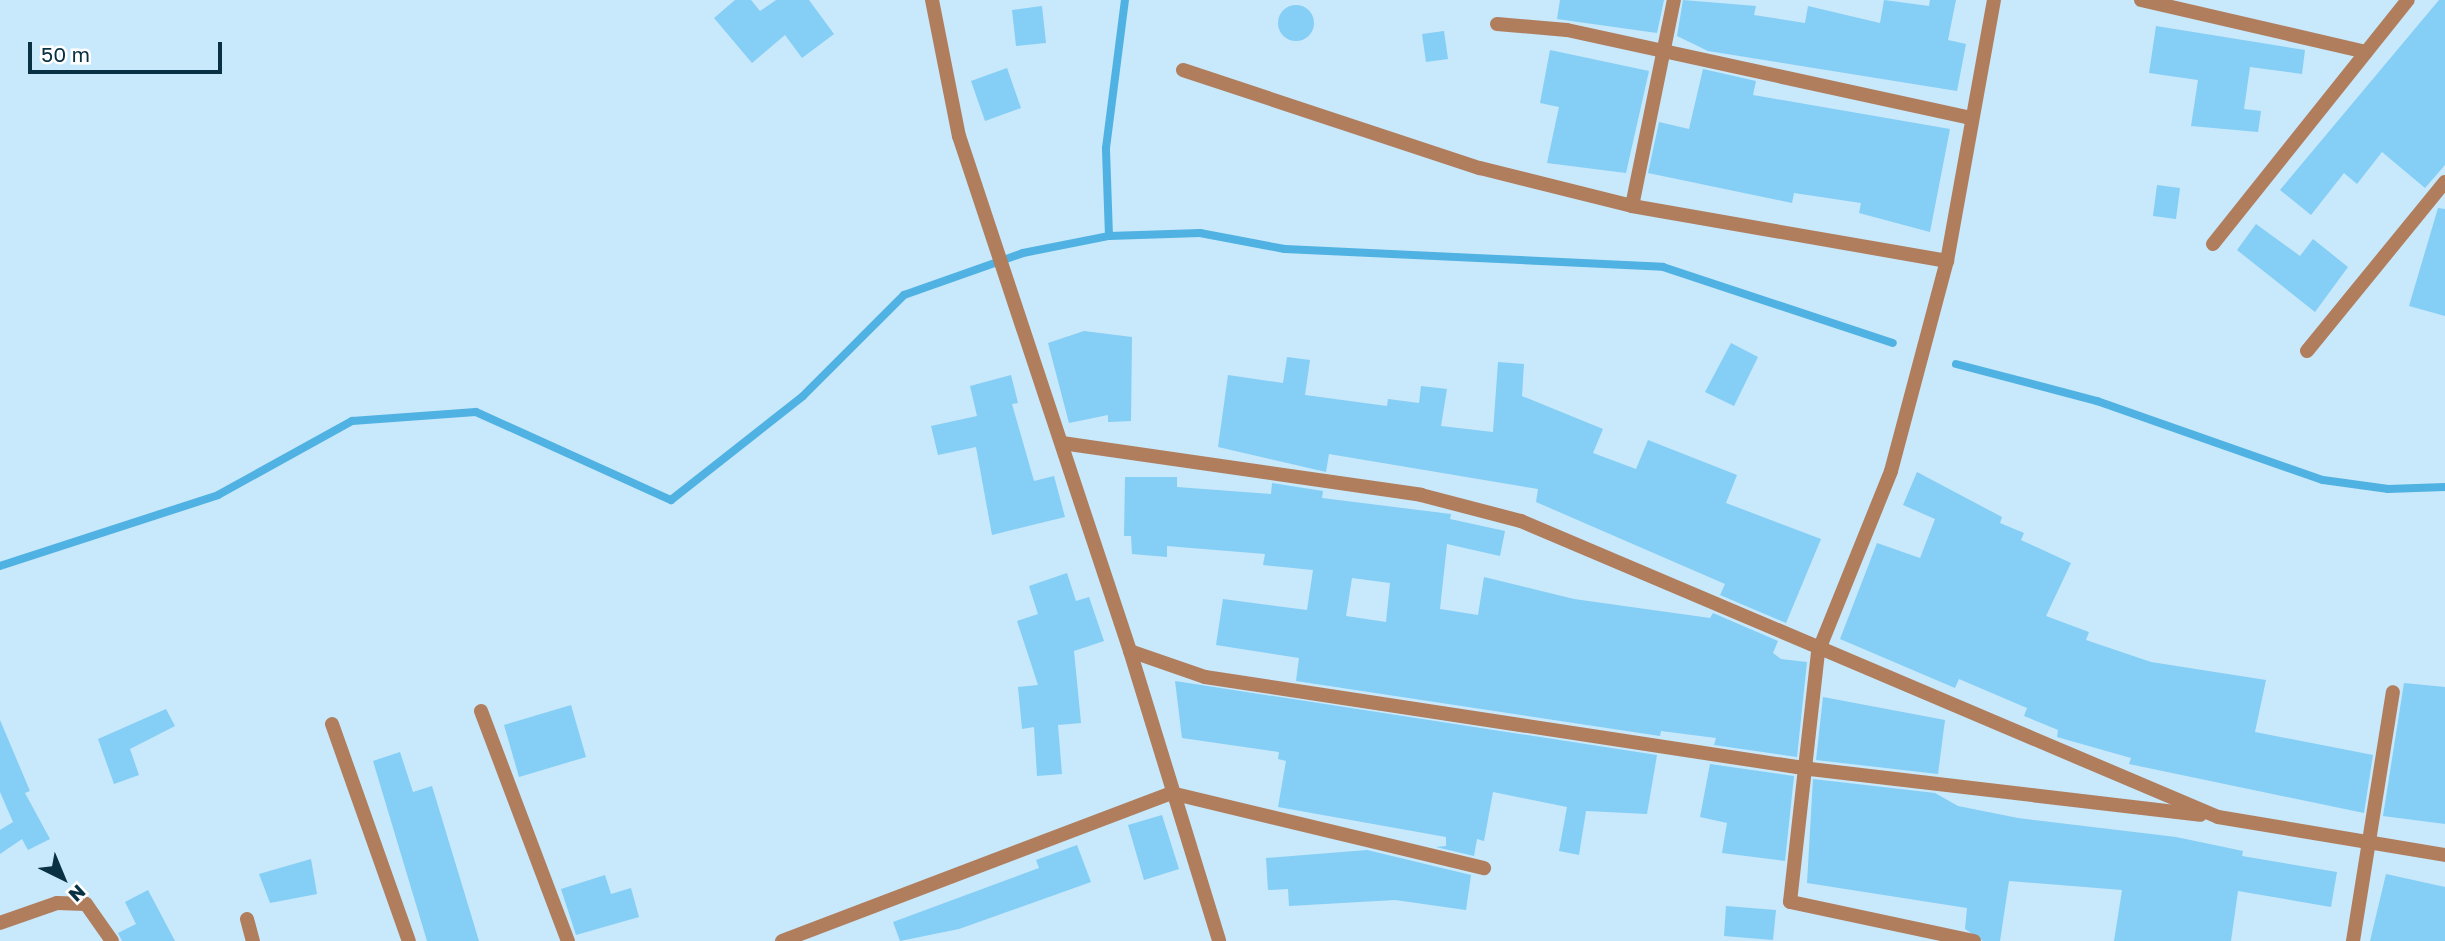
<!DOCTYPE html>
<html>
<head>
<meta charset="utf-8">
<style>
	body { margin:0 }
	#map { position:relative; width:2445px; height:941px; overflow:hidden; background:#c8e8fb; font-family:"Golos Text",sans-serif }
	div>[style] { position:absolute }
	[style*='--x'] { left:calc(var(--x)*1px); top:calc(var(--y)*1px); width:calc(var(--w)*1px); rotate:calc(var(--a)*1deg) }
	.stream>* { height:8px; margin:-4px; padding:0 4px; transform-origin:4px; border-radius:4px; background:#50b2e2 }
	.building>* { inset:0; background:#85cef5 }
	.round { border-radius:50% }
	.street>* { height:14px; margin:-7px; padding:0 7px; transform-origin:7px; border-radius:7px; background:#b07d5d }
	span { translate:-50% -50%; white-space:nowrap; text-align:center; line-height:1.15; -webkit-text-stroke:5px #fff; paint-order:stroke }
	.north { position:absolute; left:28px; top:843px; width:70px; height:70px; -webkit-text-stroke:5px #fff; paint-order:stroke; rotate:137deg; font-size:19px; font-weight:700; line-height:28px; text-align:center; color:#093143 }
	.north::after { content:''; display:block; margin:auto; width:24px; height:32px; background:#093143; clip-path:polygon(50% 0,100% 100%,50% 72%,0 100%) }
	.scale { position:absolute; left:28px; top:42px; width:194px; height:32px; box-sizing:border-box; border:4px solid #093143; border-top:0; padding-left:9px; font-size:21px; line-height:24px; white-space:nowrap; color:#093143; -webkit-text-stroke:5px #fff; paint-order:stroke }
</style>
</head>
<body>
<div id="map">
	<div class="stream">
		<i style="--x:1109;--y:236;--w:88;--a:-92"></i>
		<i style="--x:1106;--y:148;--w:149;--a:-82.7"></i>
		<i style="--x:1956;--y:364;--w:146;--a:14.7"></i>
		<i style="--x:2097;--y:401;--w:239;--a:19.3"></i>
		<i style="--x:2323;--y:480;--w:66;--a:7.9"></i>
		<i style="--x:2388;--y:489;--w:57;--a:-2"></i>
		<i style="--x:0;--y:566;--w:229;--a:-18"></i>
		<i style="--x:218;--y:495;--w:153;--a:-28.9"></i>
		<i style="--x:352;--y:421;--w:124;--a:-4.2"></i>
		<i style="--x:476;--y:412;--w:214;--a:24.3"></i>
		<i style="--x:671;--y:500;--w:168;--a:-38.2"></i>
		<i style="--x:803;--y:396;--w:143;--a:-45"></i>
		<i style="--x:904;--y:295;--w:126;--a:-19.4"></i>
		<i style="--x:1023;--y:253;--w:88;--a:-11.2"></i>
		<i style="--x:1109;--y:236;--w:91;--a:-1.9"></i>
		<i style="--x:1200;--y:233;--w:86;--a:10.7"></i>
		<i style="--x:1285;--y:249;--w:378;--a:2.7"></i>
		<i style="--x:1663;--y:267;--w:242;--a:18.3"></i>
	</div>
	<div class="building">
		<i style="clip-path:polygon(735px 0,751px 0,760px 11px,776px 0,809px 0,834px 34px,802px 58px,785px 35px,752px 63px,714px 18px)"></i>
		<i style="clip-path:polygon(1560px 0,1664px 0,1657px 33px,1557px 19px)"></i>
		<i style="clip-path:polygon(1683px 0,1756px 6px,1754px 15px,1805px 23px,1808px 6px,1880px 23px,1884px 0,1929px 6px,1930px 0,1956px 0,1948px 40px,1966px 44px,1957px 91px,1708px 51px,1677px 36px)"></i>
		<i style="clip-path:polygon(2439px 0,2445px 0,2445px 165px,2425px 188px,2382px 152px,2357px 184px,2344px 173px,2311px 215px,2280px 190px)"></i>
		<i class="round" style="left:1278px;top:5px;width:36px;height:36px"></i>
		<i style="clip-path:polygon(1042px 6px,1046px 43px,1016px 46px,1012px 10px)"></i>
		<i style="clip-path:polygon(2156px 26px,2305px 50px,2302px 74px,2250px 67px,2244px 109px,2261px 111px,2258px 132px,2191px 126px,2198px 80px,2149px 73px)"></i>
		<i style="clip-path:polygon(1444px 31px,1448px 59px,1426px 62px,1422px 34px)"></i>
		<i style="clip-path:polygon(1550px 50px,1649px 71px,1626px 173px,1547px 163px,1559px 107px,1540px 103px)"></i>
		<i style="clip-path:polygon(1007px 68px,1021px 108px,985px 121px,971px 81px)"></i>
		<i style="clip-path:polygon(1703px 69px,1756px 81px,1753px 95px,1950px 129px,1930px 232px,1859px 213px,1861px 203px,1794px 193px,1792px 203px,1648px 173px,1659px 122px,1689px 129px)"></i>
		<i style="clip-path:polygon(2157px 185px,2180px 188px,2176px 219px,2153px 216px)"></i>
		<i style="clip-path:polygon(2438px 208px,2445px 209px,2445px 316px,2409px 306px)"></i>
		<i style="clip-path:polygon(2256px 224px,2300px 256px,2313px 239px,2348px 267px,2315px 312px,2237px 250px)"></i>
		<i style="clip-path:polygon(1084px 331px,1132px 337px,1131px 421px,1108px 422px,1108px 415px,1069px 423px,1048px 343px)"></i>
		<i style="clip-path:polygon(1731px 343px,1758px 357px,1734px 406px,1705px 392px)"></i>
		<i style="clip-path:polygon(1287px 357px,1310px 360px,1305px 395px,1387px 406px,1388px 399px,1419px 403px,1421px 386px,1447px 389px,1441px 426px,1493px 432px,1498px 362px,1524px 364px,1522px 396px,1603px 429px,1593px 453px,1636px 469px,1648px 440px,1737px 475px,1726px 503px,1821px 539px,1786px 623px,1720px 595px,1725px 584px,1536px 502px,1538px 489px,1329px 454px,1326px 472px,1218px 447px,1228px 375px,1283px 383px)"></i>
		<i style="clip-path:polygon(1011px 375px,1018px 403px,1012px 404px,1034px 481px,1054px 476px,1065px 517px,992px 535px,976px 447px,938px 455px,931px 426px,977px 416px,970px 386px)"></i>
		<i style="clip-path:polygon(1917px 472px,2002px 517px,2000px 523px,2024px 533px,2021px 540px,2071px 563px,2046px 616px,2089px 632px,2086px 640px,2151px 662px,2266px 680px,2255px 732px,2373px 755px,2364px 813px,2129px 764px,2131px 758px,2057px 737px,2058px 730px,2024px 716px,2027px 708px,1959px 679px,1955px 688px,1840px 639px,1877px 543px,1920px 558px,1935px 519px,1903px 505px)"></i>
		<i style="clip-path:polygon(evenodd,1125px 477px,1177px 477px,1177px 487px,1271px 494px,1272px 483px,1323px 491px,1322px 498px,1451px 514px,1450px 519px,1505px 531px,1500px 556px,1447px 544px,1440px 609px,1478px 615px,1484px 577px,1574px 599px,1710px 618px,1713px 613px,1778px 641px,1773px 653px,1781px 659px,1807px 662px,1797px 757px,1714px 745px,1716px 738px,1661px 731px,1660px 736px,1296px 681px,1299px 658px,1216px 645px,1223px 599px,1307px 610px,1313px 570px,1263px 565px,1265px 554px,1167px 546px,1167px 557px,1132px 554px,1131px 536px,1124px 536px,1125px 477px,1352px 578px,1390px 583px,1386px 622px,1346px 616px,1352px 578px)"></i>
		<i style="clip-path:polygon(1067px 573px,1076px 601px,1089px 597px,1104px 641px,1074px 651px,1081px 723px,1058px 725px,1062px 774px,1037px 776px,1034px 727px,1022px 729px,1018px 687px,1038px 685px,1017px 621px,1038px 614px,1029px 586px)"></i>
		<i style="clip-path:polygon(1175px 681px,1657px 755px,1647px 814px,1586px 811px,1579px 855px,1559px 851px,1567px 807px,1493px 792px,1484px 841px,1477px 839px,1474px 856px,1436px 847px,1446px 846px,1446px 837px,1278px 807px,1286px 761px,1278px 759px,1279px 752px,1182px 738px)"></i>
		<i style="clip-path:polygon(2404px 683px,2445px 687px,2445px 824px,2383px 816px)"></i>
		<i style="clip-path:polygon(1823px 697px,1945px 720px,1938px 774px,1816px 760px)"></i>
		<i style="clip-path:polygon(571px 705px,586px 757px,519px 777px,504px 725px)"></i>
		<i style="clip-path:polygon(166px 709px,175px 726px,130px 749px,139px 775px,114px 784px,98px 739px)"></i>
		<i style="clip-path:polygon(0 720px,30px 791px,25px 793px,50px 839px,28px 850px,22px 839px,0 854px,0 830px,13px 822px,0 792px)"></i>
		<i style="clip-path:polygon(400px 752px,413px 792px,432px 786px,479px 941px,427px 941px,373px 761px)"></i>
		<i style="clip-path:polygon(1710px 764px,1794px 776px,1785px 861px,1722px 853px,1727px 823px,1700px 817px)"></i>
		<i style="clip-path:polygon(1813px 779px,1935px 793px,1958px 806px,2018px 818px,2176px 837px,2243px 851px,2242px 856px,2337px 872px,2331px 907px,2238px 891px,2231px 941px,2114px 941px,2122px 890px,2009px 881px,2000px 941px,1983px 941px,1965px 929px,1967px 908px,1807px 883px)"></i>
		<i style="clip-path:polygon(1162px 815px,1179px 869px,1144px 880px,1128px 825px)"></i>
		<i style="clip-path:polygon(1077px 845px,1091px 882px,959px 929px,900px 941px,893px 922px,1039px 868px,1036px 860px)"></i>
		<i style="clip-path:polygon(1367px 850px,1471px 875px,1466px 910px,1395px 900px,1289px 906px,1288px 889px,1268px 890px,1266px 858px)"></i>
		<i style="clip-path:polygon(311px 859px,317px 894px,270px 903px,259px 874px)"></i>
		<i style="clip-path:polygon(2386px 874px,2445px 887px,2445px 941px,2370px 941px)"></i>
		<i style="clip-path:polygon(605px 875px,611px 894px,631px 888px,639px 917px,576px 935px,561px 889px)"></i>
		<i style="clip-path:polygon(148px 890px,175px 941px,122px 941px,118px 933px,136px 924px,125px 902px)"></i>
		<i style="clip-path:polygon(1726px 906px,1776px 910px,1773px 940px,1724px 936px)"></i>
	</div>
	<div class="street">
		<i style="--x:932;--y:0;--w:139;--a:78.8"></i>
		<i style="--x:959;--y:136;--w:543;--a:71.63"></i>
		<i style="--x:1130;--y:651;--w:303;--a:72.9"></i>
		<i style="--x:2141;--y:0;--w:231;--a:13"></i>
		<i style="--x:1497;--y:24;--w:70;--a:4.9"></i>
		<i style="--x:1567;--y:30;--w:414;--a:12.3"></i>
		<i style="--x:1183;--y:70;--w:313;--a:18.3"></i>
		<i style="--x:1480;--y:168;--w:157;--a:14"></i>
		<i style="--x:1632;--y:206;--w:320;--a:9.9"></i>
		<i style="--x:1632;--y:206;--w:210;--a:-78.5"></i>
		<i style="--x:2213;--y:244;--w:312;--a:-51.4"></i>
		<i style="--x:2307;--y:351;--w:218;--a:-50.8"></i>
		<i style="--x:1062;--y:443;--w:363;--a:8.2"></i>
		<i style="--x:1421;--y:495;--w:103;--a:14.6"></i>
		<i style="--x:1521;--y:521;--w:757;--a:23.01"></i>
		<i style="--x:2218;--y:817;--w:230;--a:9.5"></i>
		<i style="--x:1130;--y:651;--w:79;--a:19.1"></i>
		<i style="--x:1205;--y:677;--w:612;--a:8.65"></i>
		<i style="--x:1810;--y:769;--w:393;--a:6.7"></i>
		<i style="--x:481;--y:711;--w:246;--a:69.3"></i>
		<i style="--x:332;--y:724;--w:230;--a:70.5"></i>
		<i style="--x:247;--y:919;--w:23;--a:75"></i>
		<i style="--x:0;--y:923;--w:60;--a:-19.3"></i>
		<i style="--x:57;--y:903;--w:29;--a:2"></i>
		<i style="--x:86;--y:904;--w:45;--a:54.9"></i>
		<i style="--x:782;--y:941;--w:416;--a:-20.8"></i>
		<i style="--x:1171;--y:793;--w:322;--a:13.5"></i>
		<i style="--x:1974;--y:941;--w:188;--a:-168"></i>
		<i style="--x:1790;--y:902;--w:252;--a:-83.6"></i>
		<i style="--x:1818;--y:652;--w:195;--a:-68"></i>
		<i style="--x:1891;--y:471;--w:217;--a:-75.1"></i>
		<i style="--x:1947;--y:261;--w:265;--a:-79.8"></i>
		<i style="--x:2353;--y:941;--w:252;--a:-80.9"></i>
	</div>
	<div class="north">N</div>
	<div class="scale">50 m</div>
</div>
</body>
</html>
